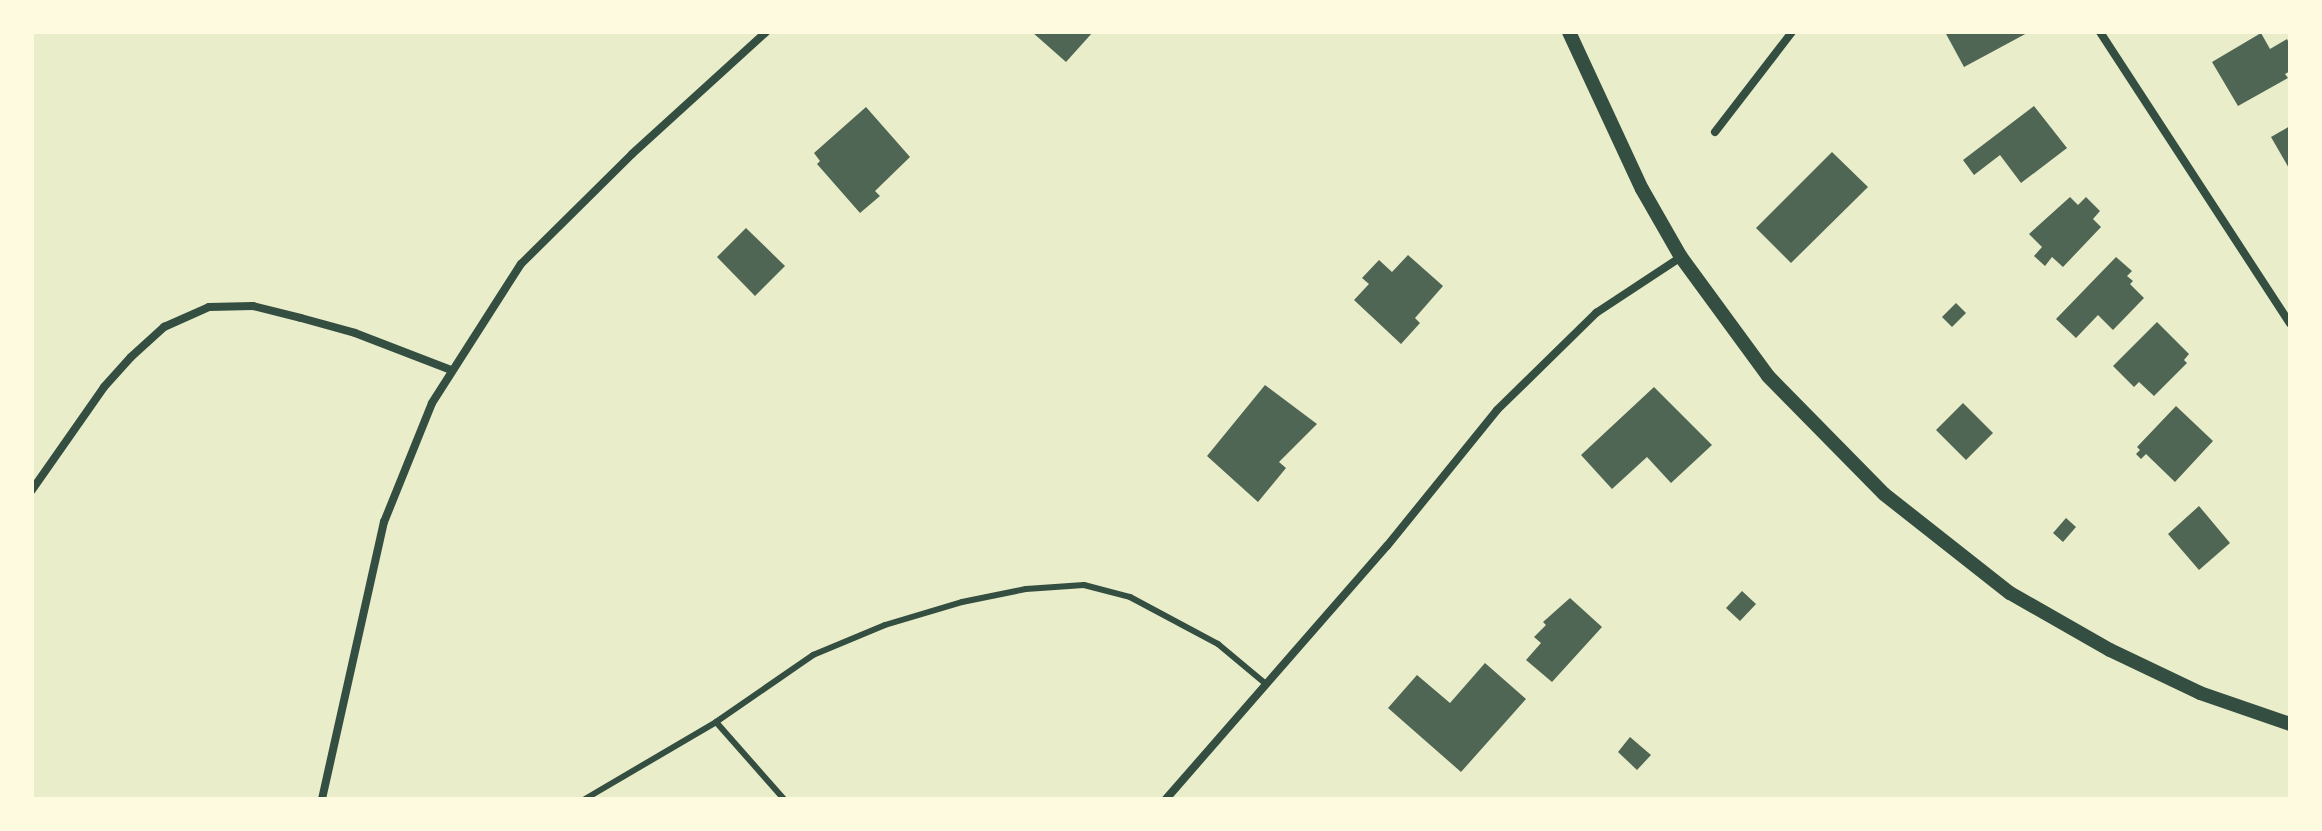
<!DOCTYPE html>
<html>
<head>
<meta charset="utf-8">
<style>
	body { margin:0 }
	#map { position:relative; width:2322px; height:831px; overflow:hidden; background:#e9edc9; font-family:"Noto Sans",sans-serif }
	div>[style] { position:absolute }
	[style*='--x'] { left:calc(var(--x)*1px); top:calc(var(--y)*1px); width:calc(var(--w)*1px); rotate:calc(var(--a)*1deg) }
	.building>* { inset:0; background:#4f6655 }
	.service>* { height:6px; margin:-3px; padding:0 3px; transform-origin:3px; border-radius:3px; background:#344e41 }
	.minor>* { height:8px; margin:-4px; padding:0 4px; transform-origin:4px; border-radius:4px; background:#344e41 }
	.tertiary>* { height:14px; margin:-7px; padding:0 7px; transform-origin:7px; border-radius:7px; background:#344e41 }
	span { translate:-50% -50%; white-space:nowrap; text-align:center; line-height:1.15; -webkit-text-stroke:7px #fefae0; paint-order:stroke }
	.frame { position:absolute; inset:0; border:34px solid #fefae0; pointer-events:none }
</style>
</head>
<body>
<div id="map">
	<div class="building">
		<i style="clip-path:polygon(1032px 32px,1093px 32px,1066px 62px)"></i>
		<i style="clip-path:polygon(1945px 32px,2029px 32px,1964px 67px)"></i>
		<i style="clip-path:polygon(2261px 33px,2270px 49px,2287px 39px,2290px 45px,2290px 71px,2285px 74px,2288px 78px,2238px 106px,2212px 62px)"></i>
		<i style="clip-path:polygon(2034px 106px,2067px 148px,2021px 183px,2000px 155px,1974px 175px,1963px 160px)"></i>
		<i style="clip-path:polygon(866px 107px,910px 157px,875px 191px,880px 196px,860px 213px,817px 164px,820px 161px,814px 153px)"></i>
		<i style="clip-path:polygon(2290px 126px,2290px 170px,2271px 137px)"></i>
		<i style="clip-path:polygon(1832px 152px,1868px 187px,1791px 263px,1756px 228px)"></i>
		<i style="clip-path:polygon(2070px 197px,2078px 205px,2086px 197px,2100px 211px,2093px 219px,2101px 227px,2063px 267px,2052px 257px,2045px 266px,2034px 256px,2042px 247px,2029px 234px)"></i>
		<i style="clip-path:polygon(746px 228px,785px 266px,755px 296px,717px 257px)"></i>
		<i style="clip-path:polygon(1408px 255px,1443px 286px,1415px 318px,1420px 323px,1401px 344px,1354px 300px,1369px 284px,1362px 278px,1379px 260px,1392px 272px)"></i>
		<i style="clip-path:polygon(2116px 257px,2132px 271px,2127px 276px,2133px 281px,2130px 284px,2144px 298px,2113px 330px,2098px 315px,2076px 338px,2056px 319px)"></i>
		<i style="clip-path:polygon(1956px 303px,1966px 313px,1952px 327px,1942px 317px)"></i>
		<i style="clip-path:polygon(2157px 322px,2189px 354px,2184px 360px,2187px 363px,2154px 396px,2139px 382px,2134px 387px,2113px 366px)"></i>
		<i style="clip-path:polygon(1265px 385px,1317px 424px,1279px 462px,1286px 468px,1258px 502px,1207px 456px)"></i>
		<i style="clip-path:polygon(1654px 387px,1712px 445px,1671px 483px,1647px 457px,1612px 489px,1581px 455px)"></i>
		<i style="clip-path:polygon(1963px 403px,1993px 433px,1966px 460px,1936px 430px)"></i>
		<i style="clip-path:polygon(2176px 406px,2213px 441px,2175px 482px,2146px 454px,2141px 459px,2136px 454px,2140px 450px,2137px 447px)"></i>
		<i style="clip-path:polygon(2199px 506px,2230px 543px,2199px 570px,2168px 534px)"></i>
		<i style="clip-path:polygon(2066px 518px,2076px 527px,2063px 542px,2053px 533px)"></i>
		<i style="clip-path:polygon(1742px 591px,1756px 604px,1740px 621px,1726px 608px)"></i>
		<i style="clip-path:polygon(1570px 598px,1602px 627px,1552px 682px,1526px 660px,1541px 643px,1534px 637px,1546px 625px,1543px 622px)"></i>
		<i style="clip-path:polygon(1485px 663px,1526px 699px,1461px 772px,1388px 708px,1417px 675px,1450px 703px)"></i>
		<i style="clip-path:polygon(1630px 737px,1651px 755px,1637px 770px,1618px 752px)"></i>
	</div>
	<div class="service">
		<i style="--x:716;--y:722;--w:118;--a:-34.6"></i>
		<i style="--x:813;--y:655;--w:78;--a:-22.6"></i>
		<i style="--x:885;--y:625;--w:80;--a:-16.6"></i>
		<i style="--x:962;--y:602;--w:65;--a:-11.5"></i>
		<i style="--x:1026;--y:589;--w:58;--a:-3.9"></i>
		<i style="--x:1084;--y:585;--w:48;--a:14.6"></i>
		<i style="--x:1130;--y:597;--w:100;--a:28.1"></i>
		<i style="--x:1218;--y:644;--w:62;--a:39.8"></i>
		<i style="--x:585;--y:799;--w:152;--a:-30.4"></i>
		<i style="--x:716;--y:722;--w:103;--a:48.6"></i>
	</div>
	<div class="minor">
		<i style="--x:2100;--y:32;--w:348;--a:56.9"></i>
		<i style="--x:1715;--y:132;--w:126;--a:-52.4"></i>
		<i style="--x:32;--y:490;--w:126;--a:-55"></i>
		<i style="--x:104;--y:387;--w:40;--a:-48"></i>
		<i style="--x:131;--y:357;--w:45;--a:-42.3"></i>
		<i style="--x:164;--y:327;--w:49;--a:-24"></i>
		<i style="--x:209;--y:307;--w:44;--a:-1.3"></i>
		<i style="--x:253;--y:306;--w:49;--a:14"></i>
		<i style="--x:301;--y:318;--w:56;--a:15.5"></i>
		<i style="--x:355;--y:333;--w:103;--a:21.1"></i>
		<i style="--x:322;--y:799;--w:284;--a:-77.4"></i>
		<i style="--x:384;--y:522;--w:128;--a:-68"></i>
		<i style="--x:432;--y:403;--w:165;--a:-57.4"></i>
		<i style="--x:521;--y:264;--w:156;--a:-44.7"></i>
		<i style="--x:632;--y:154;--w:181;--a:-42.3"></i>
		<i style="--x:1166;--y:799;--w:336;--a:-48.9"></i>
		<i style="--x:1387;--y:546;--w:175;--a:-51"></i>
		<i style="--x:1497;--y:410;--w:139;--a:-44.4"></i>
		<i style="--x:1596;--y:313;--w:102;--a:-33.4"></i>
	</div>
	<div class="tertiary">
		<i style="--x:1569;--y:32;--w:173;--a:65.1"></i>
		<i style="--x:1642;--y:189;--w:78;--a:60.2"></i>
		<i style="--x:1681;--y:257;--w:147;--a:53.8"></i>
		<i style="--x:1768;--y:376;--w:165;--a:45.5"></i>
		<i style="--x:1884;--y:494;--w:160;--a:38.2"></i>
		<i style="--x:2010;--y:593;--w:115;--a:29.7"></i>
		<i style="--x:2110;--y:650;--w:100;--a:25.5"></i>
		<i style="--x:2200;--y:693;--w:95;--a:19"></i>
	</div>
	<div class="frame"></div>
</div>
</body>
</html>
